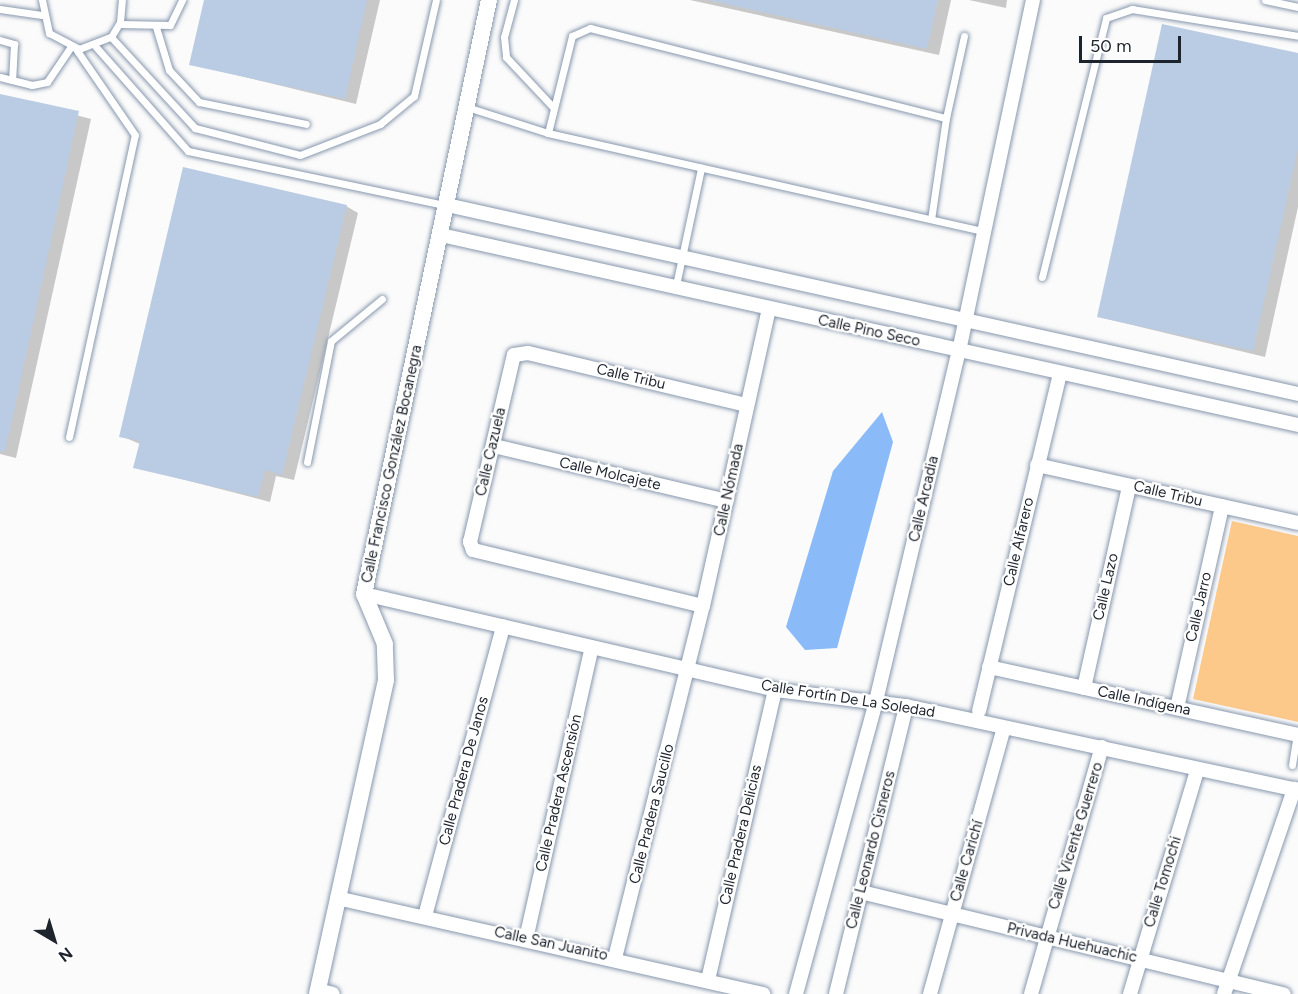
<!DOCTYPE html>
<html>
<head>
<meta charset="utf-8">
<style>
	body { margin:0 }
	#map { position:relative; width:1298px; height:994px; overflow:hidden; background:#fbfbfb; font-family:Figtree,sans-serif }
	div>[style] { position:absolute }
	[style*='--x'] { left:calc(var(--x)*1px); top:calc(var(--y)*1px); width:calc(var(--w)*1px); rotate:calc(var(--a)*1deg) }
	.green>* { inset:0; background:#fcc98b }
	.water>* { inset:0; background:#8abaf8 }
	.shadow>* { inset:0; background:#0003 }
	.building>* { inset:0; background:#bacce3 }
	.roads { filter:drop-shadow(0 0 2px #8898ae) drop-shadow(0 0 2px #8898ae) }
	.service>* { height:7px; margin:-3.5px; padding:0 3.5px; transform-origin:3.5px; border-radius:3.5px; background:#fff }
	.minor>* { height:14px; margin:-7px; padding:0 7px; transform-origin:7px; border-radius:7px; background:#fff }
	.tertiary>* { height:16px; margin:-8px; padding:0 8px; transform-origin:8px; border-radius:8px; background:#fff }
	span { translate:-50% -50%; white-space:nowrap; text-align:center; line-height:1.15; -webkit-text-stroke:4.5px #fff; paint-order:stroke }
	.street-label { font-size:15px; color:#1d242d }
	.north { position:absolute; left:24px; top:910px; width:60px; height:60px; -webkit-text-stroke:4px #fff; paint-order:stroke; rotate:142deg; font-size:16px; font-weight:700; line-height:24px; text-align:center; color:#1d242d }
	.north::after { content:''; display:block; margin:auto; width:21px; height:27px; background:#1d242d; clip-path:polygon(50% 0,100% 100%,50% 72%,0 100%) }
	.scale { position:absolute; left:1079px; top:36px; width:102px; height:27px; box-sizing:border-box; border:3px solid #1d242d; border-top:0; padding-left:8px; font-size:18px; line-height:21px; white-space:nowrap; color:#1d242d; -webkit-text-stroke:4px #fff; paint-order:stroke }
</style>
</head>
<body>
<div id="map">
	<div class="green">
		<i style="clip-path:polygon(1232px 521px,1298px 536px,1298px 722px,1193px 699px)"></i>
	</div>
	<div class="water">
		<i style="clip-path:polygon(882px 412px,893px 442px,837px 648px,805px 650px,786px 627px,833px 471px)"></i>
	</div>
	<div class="shadow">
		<i style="clip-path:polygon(205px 0,380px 0,356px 104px,191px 64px)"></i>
		<i style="clip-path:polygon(690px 0,951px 0,939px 55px)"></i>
		<i style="clip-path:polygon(969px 0,1007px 0,1006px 8px)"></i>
		<i style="clip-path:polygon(1298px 55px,1298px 207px,1265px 357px,1099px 317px)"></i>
		<i style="clip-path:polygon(0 95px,91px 119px,16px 458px,0 454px)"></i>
		<i style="clip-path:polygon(346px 206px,358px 213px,294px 480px,276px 476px,270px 502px,135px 467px,140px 444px,121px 436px)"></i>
	</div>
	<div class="building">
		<i style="clip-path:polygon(204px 0,367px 0,345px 99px,189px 65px)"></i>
		<i style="clip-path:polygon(708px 0,938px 0,927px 49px)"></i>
		<i style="clip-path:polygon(1162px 24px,1298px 53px,1298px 149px,1253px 351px,1097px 317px)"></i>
		<i style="clip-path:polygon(0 94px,79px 111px,5px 452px,0 451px)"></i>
		<i style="clip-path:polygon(183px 167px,347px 205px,282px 475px,265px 470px,258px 497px,133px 468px,140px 441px,119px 437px)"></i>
	</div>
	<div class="roads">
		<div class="service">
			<i style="--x:42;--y:0;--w:34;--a:78"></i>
			<i style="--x:49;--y:33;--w:34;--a:28"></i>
			<i style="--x:79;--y:49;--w:34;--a:-21"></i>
			<i style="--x:111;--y:37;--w:17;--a:-59"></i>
			<i style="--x:120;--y:22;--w:22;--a:-85"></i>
			<i style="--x:514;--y:0;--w:38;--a:105"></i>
			<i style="--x:504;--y:37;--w:20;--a:84"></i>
			<i style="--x:506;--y:57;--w:69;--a:46.8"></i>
			<i style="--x:1265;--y:0;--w:34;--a:12"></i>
			<i style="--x:0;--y:9;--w:42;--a:8.1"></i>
			<i style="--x:120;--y:24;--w:50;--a:1.1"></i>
			<i style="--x:170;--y:25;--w:28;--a:-64"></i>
			<i style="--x:156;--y:27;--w:45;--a:73.2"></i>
			<i style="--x:169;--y:70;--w:44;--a:46.8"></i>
			<i style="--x:199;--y:102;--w:109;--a:11.6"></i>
			<i style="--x:111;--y:37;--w:124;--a:47.3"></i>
			<i style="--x:195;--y:128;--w:108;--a:14.4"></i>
			<i style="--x:300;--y:155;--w:86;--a:-21.2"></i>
			<i style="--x:380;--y:124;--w:44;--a:-39.5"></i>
			<i style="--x:414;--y:96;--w:98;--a:-77.1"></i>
			<i style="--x:0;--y:40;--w:15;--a:16"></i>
			<i style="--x:14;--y:44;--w:36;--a:93"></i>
			<i style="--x:96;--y:47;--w:139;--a:48.5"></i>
			<i style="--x:188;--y:151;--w:263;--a:11.9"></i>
			<i style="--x:0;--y:77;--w:33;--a:14"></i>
			<i style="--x:32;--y:85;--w:15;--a:-11"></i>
			<i style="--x:47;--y:82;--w:41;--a:-55.9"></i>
			<i style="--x:467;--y:107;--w:85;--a:17.8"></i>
			<i style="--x:548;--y:133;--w:447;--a:12.7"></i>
			<i style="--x:946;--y:118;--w:84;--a:-77.6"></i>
			<i style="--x:548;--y:133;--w:100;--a:-76.1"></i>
			<i style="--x:572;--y:36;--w:20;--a:-24"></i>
			<i style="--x:590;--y:28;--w:367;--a:14.2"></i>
			<i style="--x:946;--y:118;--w:102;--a:98.4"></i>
			<i style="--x:1042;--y:277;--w:267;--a:-76.1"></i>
			<i style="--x:1106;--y:18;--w:28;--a:-19"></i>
			<i style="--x:1132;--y:9;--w:168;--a:9.2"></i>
			<i style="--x:676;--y:285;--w:120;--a:-77.9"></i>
			<i style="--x:69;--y:437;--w:309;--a:-77.7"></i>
			<i style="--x:135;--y:135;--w:104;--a:-124.5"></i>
			<i style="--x:307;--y:462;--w:123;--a:-78.8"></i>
			<i style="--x:331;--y:341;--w:66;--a:-39.5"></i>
			<i style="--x:1292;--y:765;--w:30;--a:-81"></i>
		</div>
		<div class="minor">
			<i style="--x:447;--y:205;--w:872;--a:12.52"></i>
			<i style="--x:441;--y:235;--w:878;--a:12.5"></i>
			<i style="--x:494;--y:446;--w:239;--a:13.3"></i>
			<i style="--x:1037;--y:465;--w:267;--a:12.5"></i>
			<i style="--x:364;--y:594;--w:422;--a:13.1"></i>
			<i style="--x:775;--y:690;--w:132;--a:7"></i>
			<i style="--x:906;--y:706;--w:401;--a:12.1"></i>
			<i style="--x:703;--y:606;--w:237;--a:-166.3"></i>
			<i style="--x:473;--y:550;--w:9;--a:-111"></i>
			<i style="--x:470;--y:542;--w:192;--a:-76.8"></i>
			<i style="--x:514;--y:355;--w:14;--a:-8"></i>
			<i style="--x:528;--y:353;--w:225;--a:13.4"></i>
			<i style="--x:989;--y:667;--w:316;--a:12.4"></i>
			<i style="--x:1084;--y:688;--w:207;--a:-77.4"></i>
			<i style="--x:1177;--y:708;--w:207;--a:-77.4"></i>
			<i style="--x:979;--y:711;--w:347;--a:-76.5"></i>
			<i style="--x:861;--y:892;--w:435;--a:13.6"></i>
			<i style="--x:337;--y:898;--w:437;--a:12.7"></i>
			<i style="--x:425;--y:916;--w:300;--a:-74.9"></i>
			<i style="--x:526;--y:939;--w:299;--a:-77.3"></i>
			<i style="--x:615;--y:958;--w:363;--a:-76"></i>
			<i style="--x:703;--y:606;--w:304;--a:-77.5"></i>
			<i style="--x:708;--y:980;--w:298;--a:-77"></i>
			<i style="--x:317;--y:990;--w:16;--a:14"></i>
			<i style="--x:796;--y:994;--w:304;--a:-74.7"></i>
			<i style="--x:876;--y:701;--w:360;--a:-76.7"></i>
			<i style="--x:959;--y:351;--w:359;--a:-78.1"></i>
			<i style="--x:836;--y:994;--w:296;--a:-76.3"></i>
			<i style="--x:930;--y:994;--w:276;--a:-74.5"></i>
			<i style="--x:1031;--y:994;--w:257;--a:-74"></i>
			<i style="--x:1130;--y:994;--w:234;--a:-73.3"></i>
			<i style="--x:1224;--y:994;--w:217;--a:-71.1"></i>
		</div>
		<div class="tertiary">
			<i style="--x:317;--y:994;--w:321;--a:-77.6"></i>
			<i style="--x:386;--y:680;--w:36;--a:-92"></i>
			<i style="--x:385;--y:644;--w:54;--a:-112.8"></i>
			<i style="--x:364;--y:594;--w:607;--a:-78.12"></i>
		</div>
	</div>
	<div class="street-label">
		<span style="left:869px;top:331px;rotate:12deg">Calle Pino Seco</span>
		<span style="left:631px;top:377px;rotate:13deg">Calle Tribu</span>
		<span style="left:491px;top:452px;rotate:-77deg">Calle Cazuela</span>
		<span style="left:392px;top:464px;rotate:-78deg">Calle Francisco González Bocanegra</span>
		<span style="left:610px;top:474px;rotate:13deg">Calle Molcajete</span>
		<span style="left:729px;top:490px;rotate:-78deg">Calle Nómada</span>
		<span style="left:1168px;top:494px;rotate:13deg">Calle Tribu</span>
		<span style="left:924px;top:499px;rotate:-77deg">Calle Arcadia</span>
		<span style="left:1019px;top:542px;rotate:-77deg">Calle Alfarero</span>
		<span style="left:1106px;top:587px;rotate:-77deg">Calle Lazo</span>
		<span style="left:1199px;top:607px;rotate:-77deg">Calle Jarro</span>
		<span style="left:848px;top:699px;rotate:9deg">Calle Fortín De La Soledad</span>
		<span style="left:1144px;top:701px;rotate:12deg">Calle Indígena</span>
		<span style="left:464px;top:771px;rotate:-75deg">Calle Pradera De Janos</span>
		<span style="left:559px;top:793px;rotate:-77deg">Calle Pradera Ascensión</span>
		<span style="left:652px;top:814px;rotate:-76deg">Calle Pradera Saucillo</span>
		<span style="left:741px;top:835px;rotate:-77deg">Calle Pradera Delicias</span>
		<span style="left:1076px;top:836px;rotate:-73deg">Calle Vicente Guerrero</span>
		<span style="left:871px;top:850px;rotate:-76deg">Calle Leonardo Cisneros</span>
		<span style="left:967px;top:861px;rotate:-74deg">Calle Carichí</span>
		<span style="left:1163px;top:882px;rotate:-73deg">Calle Tomochi</span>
		<span style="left:1072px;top:943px;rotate:13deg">Privada Huehuachic</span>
		<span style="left:551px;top:944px;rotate:12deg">Calle San Juanito</span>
	</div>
	<div class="north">N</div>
	<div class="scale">50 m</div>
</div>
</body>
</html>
